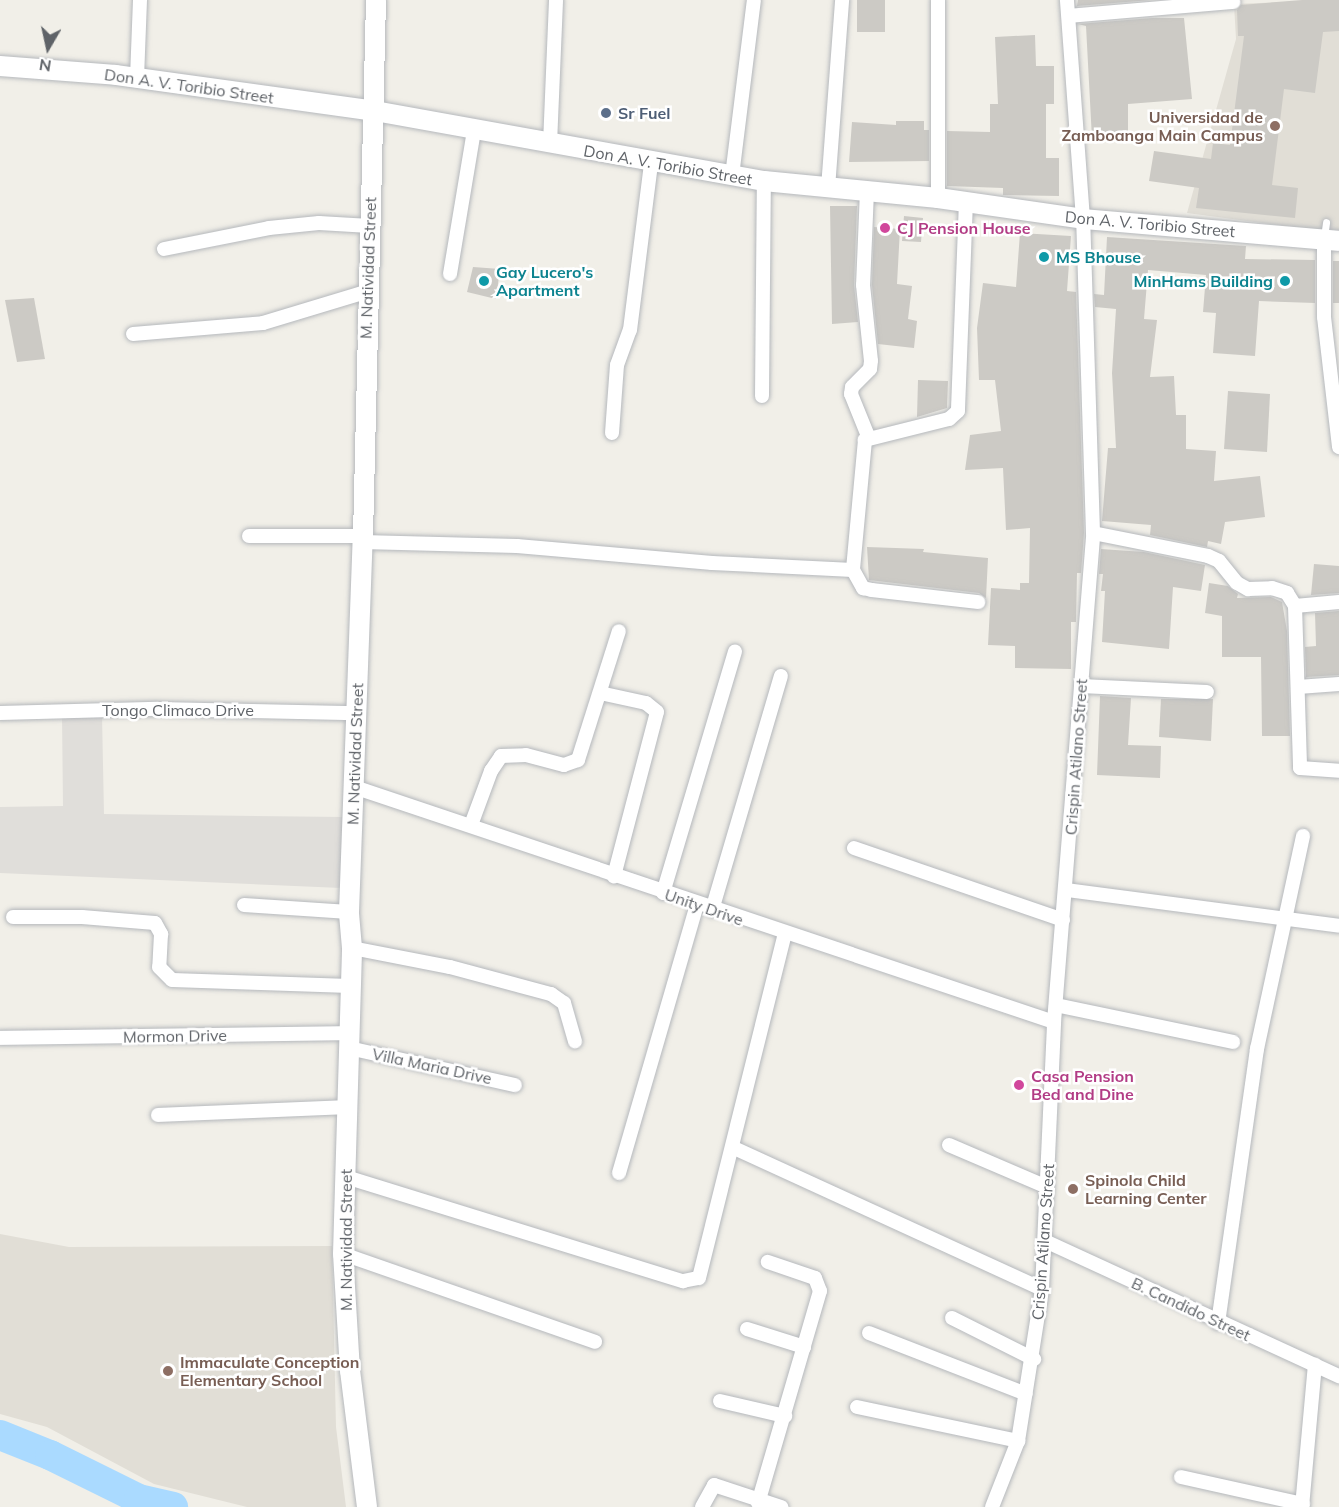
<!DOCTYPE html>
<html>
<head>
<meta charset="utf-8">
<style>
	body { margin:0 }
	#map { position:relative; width:1339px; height:1507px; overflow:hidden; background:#f1efe8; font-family:Mulish,sans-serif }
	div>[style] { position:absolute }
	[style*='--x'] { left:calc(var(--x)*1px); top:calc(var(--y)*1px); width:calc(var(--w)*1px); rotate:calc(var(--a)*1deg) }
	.industrial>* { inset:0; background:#e0deda }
	.education>* { inset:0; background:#e1ded6 }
	.river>* { height:30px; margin:-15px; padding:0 15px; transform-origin:15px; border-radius:15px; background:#aadaff }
	.building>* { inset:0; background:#cccac5 }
	.roads { filter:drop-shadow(0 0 2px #b5b8bc) drop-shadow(0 0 2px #b5b8bc) }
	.lane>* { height:7px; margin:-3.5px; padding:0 3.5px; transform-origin:3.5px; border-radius:3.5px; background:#fff }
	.street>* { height:14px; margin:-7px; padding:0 7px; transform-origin:7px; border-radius:7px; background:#fff }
	.secondary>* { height:20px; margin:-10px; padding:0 10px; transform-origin:10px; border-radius:10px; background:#fff }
	.dots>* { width:16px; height:16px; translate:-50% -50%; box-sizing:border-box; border:3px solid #fff; border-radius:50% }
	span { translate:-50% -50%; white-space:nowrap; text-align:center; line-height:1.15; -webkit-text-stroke:5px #fff; paint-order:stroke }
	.street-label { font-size:16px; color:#5f6368 }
	.service-label { font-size:16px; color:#4e5e75; font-weight:700 }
	.left { translate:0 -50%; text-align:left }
	.education-label { font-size:16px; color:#785e54; font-weight:700 }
	.right { translate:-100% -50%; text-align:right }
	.hotel-label { font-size:16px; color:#b23c85; font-weight:700 }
	.culture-label { font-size:16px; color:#0d838f; font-weight:700 }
	.north { position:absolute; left:18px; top:18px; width:60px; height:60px; -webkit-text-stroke:4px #fff; paint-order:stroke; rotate:189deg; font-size:16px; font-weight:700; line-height:24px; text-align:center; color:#5f6368 }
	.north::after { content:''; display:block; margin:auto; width:21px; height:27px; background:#5f6368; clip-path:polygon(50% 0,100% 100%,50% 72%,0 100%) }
</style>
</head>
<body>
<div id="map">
	<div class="industrial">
		<i style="clip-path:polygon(102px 715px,104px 814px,344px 817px,341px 888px,0 873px,0 807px,63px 806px,62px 716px)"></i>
	</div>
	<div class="education">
		<i style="clip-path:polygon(1339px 0,1339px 233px,1187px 213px,1236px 39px,1234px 4px)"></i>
		<i style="clip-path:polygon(0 1234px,69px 1247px,332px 1246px,336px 1427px,346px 1507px,247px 1507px,154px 1484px,47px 1427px,0 1414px)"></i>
	</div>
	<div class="river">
		<i style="--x:0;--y:1435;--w:54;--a:21.8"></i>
		<i style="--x:50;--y:1455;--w:99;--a:26.3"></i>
		<i style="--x:139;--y:1499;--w:35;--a:13"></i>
	</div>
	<div class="building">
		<i style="clip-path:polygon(857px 0,885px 0,885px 32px,857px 32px)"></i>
		<i style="clip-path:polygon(1078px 0,1151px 0,1077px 6px)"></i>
		<i style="clip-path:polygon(1302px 0,1339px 0,1339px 31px,1323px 32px,1315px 93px,1284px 89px,1272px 185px,1298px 188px,1295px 218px,1196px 208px,1199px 188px,1149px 181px,1154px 151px,1211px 159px,1213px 143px,1230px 145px,1244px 36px,1238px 36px,1237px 10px,1241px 5px)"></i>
		<i style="clip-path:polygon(1152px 18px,1184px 18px,1192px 99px,1128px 104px,1128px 139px,1092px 139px,1086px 26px,1078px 24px)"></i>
		<i style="clip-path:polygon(1035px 35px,1036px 66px,1054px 66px,1054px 104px,1046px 104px,1046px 158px,1059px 158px,1059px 196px,1003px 195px,1003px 188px,947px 186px,947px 131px,990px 132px,990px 104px,998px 104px,995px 37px)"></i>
		<i style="clip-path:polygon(896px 121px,924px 121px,924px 130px,929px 130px,929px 161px,849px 162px,852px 122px,896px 125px)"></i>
		<i style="clip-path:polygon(830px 206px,857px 206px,854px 285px,858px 322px,832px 324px)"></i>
		<i style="clip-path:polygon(904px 216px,923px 218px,921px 242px,902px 241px)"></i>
		<i style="clip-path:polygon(874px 227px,900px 229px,897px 284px,912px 286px,908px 319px,917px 321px,914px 348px,878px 344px,872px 285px)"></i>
		<i style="clip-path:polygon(1020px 233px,1071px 236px,1067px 291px,1076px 292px,1084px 533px,1081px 573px,1077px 573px,1076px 622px,1071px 622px,1071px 669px,1015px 668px,1015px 646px,988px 645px,991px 588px,1020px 590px,1020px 583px,1029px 583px,1030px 528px,1006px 530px,1003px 468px,965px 470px,970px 435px,1001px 431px,995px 380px,979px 380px,977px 328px,983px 283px,1016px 287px)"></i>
		<i style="clip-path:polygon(1107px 237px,1246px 246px,1245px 259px,1315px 260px,1315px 303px,1259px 301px,1255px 356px,1213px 353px,1216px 313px,1203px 312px,1206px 275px,1148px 270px,1144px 319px,1157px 320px,1150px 377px,1174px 376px,1176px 415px,1186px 415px,1186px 449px,1216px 451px,1214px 481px,1260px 476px,1265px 517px,1225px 522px,1221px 544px,1208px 541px,1207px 547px,1150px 535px,1151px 525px,1102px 521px,1108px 448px,1116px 448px,1112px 373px,1116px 309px,1095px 307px,1094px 294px,1104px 295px)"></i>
		<i style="clip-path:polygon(1333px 261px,1339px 261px,1339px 303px,1333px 303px)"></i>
		<i style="clip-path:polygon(473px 267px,500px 269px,496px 299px,467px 292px)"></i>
		<i style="clip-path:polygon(34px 298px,45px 359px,17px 362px,5px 300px)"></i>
		<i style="clip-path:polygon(918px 380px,948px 381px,947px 408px,917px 417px)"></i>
		<i style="clip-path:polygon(1228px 391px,1270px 394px,1267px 452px,1224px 449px)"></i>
		<i style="clip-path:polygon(867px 547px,924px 549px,923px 552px,988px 558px,986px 598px,979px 593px,869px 580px)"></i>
		<i style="clip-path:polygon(1101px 549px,1144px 552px,1205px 565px,1201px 591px,1173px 587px,1169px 649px,1102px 642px,1105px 591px,1101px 591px,1103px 574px,1099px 574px)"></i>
		<i style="clip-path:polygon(1314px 564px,1339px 566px,1339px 593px,1311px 595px)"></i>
		<i style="clip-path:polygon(1209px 583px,1228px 586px,1238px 594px,1237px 598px,1271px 597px,1282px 602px,1287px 631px,1290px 736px,1262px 736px,1261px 657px,1222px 657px,1222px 616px,1205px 613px)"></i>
		<i style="clip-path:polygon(1339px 611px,1339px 675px,1306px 677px,1305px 647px,1316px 646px,1315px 613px)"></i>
		<i style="clip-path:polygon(1100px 696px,1131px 698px,1128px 745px,1161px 746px,1160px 778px,1097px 775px)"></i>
		<i style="clip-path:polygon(1161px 699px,1213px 699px,1211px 741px,1159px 737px)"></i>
	</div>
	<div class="roads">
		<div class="lane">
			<i style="--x:1324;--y:237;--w:15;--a:-82"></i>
		</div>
		<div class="street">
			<i style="--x:938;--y:0;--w:198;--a:90"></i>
			<i style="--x:1069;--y:16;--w:165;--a:-4.9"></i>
			<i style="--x:137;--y:78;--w:78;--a:-87.8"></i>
			<i style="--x:550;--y:144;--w:144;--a:-87.6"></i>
			<i style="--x:732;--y:176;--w:177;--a:-82.9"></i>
			<i style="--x:828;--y:188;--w:189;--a:-85.7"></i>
			<i style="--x:867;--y:191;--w:94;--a:92.4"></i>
			<i style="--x:863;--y:285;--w:76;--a:84"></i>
			<i style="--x:871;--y:361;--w:8;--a:97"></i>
			<i style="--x:870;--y:369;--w:25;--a:135"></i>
			<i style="--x:852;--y:387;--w:7;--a:98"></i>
			<i style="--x:851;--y:394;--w:45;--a:68"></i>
			<i style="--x:966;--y:201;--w:210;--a:92.2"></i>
			<i style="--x:958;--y:411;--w:12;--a:138"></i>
			<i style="--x:949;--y:419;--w:87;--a:166"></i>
			<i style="--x:865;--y:440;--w:131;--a:95.3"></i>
			<i style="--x:853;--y:570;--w:21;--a:61"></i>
			<i style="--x:863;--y:588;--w:9;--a:13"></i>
			<i style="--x:872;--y:590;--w:107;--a:6.5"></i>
			<i style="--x:1324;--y:240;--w:77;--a:90"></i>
			<i style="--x:1324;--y:317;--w:131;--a:83.4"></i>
			<i style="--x:164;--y:249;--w:107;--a:-11.3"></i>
			<i style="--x:269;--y:228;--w:50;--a:-5.7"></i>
			<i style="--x:319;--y:223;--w:51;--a:3.4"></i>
			<i style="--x:450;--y:274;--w:146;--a:-80.5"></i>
			<i style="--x:133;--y:334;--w:130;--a:-4.8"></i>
			<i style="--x:263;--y:323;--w:108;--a:-16.8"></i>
			<i style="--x:762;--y:396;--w:215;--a:-89.5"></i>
			<i style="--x:612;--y:433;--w:68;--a:-85.8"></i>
			<i style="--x:617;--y:365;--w:37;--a:-70"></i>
			<i style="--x:630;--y:330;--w:168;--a:-82.8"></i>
			<i style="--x:1093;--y:533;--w:117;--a:11.3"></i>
			<i style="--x:1208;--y:556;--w:12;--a:24"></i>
			<i style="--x:1219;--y:561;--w:28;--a:51"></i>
			<i style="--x:1237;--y:583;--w:13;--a:29"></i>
			<i style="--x:1248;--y:589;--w:24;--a:-2"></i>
			<i style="--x:1272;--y:588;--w:16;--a:18"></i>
			<i style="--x:1287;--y:593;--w:15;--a:58"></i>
			<i style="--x:1295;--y:606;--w:162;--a:88.2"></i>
			<i style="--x:1300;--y:768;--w:39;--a:4"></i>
			<i style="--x:249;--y:536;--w:114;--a:0"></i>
			<i style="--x:362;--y:542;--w:155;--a:1.5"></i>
			<i style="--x:517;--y:546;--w:196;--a:5"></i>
			<i style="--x:712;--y:563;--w:141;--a:2.8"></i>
			<i style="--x:1295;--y:606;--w:44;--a:-5.2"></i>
			<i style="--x:1081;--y:686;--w:126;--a:2.7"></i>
			<i style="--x:1298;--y:687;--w:41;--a:-4.2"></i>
			<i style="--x:600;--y:693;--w:47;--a:12.3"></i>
			<i style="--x:646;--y:703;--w:14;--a:39"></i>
			<i style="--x:657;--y:712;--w:170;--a:104.7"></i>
			<i style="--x:0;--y:713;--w:158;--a:-1.5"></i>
			<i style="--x:158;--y:709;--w:199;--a:1.2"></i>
			<i style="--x:354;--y:787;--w:738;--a:18.56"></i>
			<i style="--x:471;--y:825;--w:58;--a:-69.7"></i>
			<i style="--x:491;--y:771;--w:18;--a:-56"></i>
			<i style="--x:501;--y:756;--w:25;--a:-2"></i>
			<i style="--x:526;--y:755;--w:39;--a:15"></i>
			<i style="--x:564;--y:765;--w:15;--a:-20"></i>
			<i style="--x:578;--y:760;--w:135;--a:-72.4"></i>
			<i style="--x:854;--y:848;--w:221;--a:19"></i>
			<i style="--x:1067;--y:890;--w:274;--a:7.5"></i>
			<i style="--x:663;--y:893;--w:252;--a:-73.4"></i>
			<i style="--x:244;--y:905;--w:105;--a:3.8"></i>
			<i style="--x:712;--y:910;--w:244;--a:-73.6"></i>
			<i style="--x:13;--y:917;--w:69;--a:0"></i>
			<i style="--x:82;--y:917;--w:73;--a:4.7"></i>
			<i style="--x:155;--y:923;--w:13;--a:61"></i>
			<i style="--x:161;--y:934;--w:33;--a:93"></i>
			<i style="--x:159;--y:967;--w:18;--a:45"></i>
			<i style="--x:172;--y:980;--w:178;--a:1.9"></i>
			<i style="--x:352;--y:948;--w:100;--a:11"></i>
			<i style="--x:450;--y:967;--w:105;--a:15"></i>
			<i style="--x:551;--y:994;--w:16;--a:35"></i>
			<i style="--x:564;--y:1003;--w:40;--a:74"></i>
			<i style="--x:1056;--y:1005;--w:181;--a:11.8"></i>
			<i style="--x:0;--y:1038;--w:350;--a:-0.8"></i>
			<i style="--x:349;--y:1048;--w:170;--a:12.6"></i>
			<i style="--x:158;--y:1115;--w:190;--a:-2.4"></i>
			<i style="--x:949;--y:1145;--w:107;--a:23.2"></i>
			<i style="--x:734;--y:1148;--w:339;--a:24.6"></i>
			<i style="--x:619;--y:1173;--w:279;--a:-73.8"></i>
			<i style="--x:346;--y:1177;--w:353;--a:17.2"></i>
			<i style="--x:683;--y:1281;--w:16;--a:-11"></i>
			<i style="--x:699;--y:1278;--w:355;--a:-76"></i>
			<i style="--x:1045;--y:1241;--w:324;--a:24.7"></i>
			<i style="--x:343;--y:1254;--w:267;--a:19.2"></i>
			<i style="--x:952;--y:1318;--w:92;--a:26.6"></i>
			<i style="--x:1218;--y:1323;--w:277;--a:-81.9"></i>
			<i style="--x:1257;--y:1049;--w:218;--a:-77.8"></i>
			<i style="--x:747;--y:1329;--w:60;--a:17.5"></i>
			<i style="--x:869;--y:1333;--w:168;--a:21.2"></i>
			<i style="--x:720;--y:1401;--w:67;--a:13"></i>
			<i style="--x:857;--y:1407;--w:165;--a:11.9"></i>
			<i style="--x:1181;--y:1477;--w:125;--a:12.5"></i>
			<i style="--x:758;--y:1503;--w:221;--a:-73.7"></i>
			<i style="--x:820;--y:1291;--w:14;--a:-111"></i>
			<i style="--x:815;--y:1278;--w:50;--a:-161.2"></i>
			<i style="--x:702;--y:1507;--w:25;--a:-61"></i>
			<i style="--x:714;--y:1485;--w:71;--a:18.2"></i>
			<i style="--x:992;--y:1507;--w:71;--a:-68.5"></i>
			<i style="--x:1018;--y:1441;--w:154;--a:-81"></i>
			<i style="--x:1042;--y:1289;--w:267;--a:-87.4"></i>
			<i style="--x:1054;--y:1022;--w:491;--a:-85.4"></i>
			<i style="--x:1093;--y:533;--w:314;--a:-91.8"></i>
			<i style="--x:1083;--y:219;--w:220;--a:-94.2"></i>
			<i style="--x:1302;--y:1507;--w:143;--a:-84.8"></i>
		</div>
		<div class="secondary">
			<i style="--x:0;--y:66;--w:116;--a:4.4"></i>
			<i style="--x:116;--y:75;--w:261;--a:7.9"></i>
			<i style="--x:375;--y:111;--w:395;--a:10.2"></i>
			<i style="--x:764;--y:181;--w:175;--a:5.6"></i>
			<i style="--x:938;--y:198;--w:147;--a:8.2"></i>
			<i style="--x:1083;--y:219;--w:257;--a:4.9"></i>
			<i style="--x:367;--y:1507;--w:137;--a:-97.1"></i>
			<i style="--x:350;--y:1371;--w:117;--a:-93.4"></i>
			<i style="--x:343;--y:1254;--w:306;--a:-88.3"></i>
			<i style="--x:352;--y:948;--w:36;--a:-95"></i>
			<i style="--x:349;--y:912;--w:376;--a:-87.9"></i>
			<i style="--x:363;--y:536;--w:536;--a:-88.61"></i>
		</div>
	</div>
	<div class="dots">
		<i style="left:606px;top:113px;background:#5c6f8a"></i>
		<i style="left:1275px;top:126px;background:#8d6e63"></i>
		<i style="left:885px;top:228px;background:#d1479c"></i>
		<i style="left:1044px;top:257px;background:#0f9aa8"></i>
		<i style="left:484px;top:281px;background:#0f9aa8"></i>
		<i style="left:1285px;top:281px;background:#0f9aa8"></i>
		<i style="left:1019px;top:1085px;background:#d1479c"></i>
		<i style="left:1073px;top:1189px;background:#8d6e63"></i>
		<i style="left:168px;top:1371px;background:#8d6e63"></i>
	</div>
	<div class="street-label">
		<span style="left:189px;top:86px;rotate:8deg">Don A. V. Toribio Street</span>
		<span style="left:668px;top:165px;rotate:10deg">Don A. V. Toribio Street</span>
		<span style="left:1150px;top:224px;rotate:5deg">Don A. V. Toribio Street</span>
		<span style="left:368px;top:268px;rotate:-88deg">M. Natividad Street</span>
		<span style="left:178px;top:710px">Tongo Climaco Drive</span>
		<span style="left:355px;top:754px;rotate:-88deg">M. Natividad Street</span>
		<span style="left:1076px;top:757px;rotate:-86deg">Crispin Atilano Street</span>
		<span style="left:704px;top:907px;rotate:19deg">Unity Drive</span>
		<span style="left:175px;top:1036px;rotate:-1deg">Mormon Drive</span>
		<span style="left:432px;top:1066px;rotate:12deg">Villa Maria Drive</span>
		<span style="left:346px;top:1240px;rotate:-90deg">M. Natividad Street</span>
		<span style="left:1043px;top:1242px;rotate:-86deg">Crispin Atilano Street</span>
		<span style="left:1191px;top:1309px;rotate:25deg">B. Candido Street</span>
	</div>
	<div class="service-label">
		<span class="left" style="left:618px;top:113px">Sr Fuel</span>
	</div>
	<div class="education-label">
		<span class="right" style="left:1263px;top:126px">Universidad de<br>Zamboanga Main Campus</span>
		<span class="left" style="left:1085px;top:1189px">Spinola Child<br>Learning Center</span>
		<span class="left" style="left:180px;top:1371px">Immaculate Conception<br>Elementary School</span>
	</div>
	<div class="hotel-label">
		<span class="left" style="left:897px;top:228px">CJ Pension House</span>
		<span class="left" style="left:1031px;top:1085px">Casa Pension<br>Bed and Dine</span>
	</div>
	<div class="culture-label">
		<span class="left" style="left:1056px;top:257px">MS Bhouse</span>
		<span class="left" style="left:496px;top:281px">Gay Lucero's<br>Apartment</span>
		<span class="right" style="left:1273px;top:281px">MinHams Building</span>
	</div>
	<div class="north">N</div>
</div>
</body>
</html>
